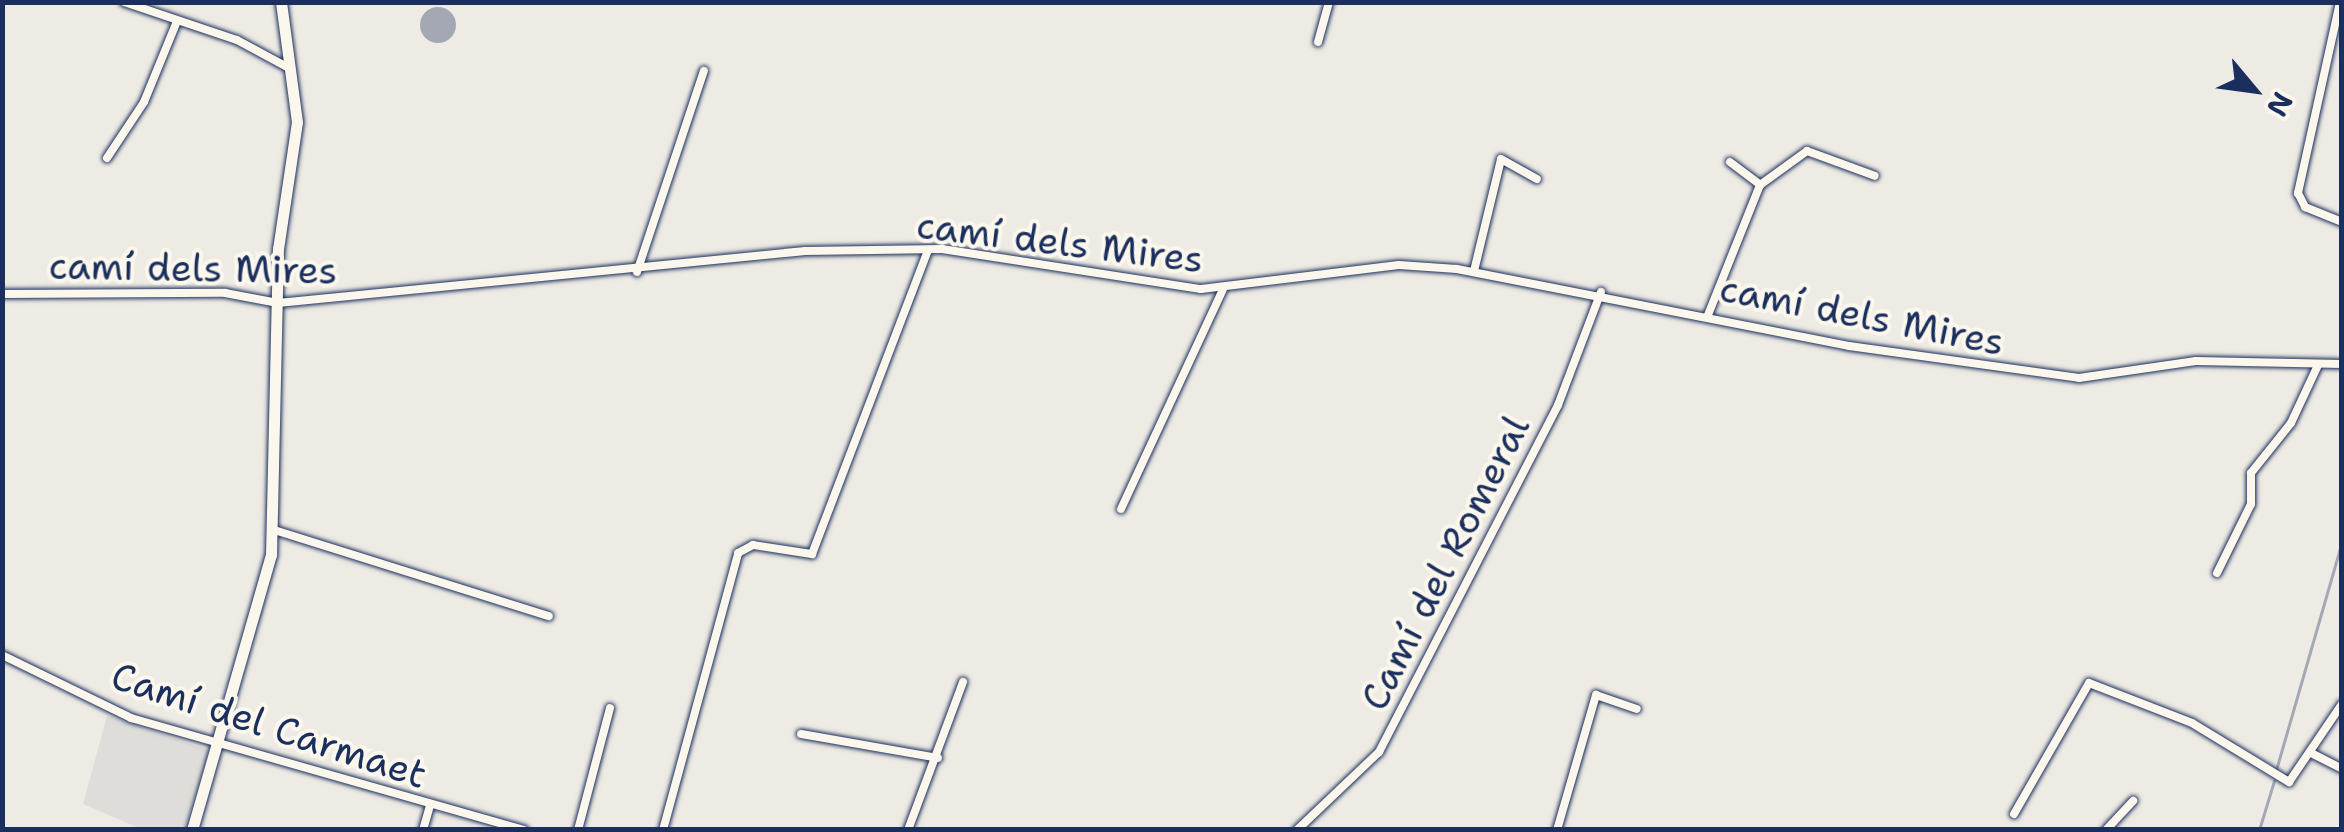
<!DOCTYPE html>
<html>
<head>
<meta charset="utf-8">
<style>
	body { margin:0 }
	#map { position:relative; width:2344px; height:832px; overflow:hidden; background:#eeebe4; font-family:"Shantell Sans",sans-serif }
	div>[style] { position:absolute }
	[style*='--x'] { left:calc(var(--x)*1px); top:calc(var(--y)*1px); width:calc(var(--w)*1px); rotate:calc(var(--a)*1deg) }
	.built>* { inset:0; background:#deddda }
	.water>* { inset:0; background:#a3a8b4 }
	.round { border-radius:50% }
	.stream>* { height:2.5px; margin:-1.25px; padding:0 1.25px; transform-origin:1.25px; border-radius:1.25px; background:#a3a8b4 }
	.roads { filter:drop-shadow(0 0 2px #1b2f5e) drop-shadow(0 0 2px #1b2f5e) }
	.street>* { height:8px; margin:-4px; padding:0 4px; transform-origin:4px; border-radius:4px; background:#fbf7ec }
	.secondary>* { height:11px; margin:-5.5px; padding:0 5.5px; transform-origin:5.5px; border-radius:5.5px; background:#fbf7ec }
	span { translate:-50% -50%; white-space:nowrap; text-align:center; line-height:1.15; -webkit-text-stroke:8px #fbf7ec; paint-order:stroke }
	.street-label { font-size:38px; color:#1b2f5e }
	.frame { position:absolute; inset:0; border:5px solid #1b2f5e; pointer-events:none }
	.north { position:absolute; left:2204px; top:40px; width:100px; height:100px; -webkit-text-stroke:8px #fbf7ec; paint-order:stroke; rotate:119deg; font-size:28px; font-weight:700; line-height:40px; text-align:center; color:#1b2f5e }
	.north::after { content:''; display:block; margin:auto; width:35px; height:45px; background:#1b2f5e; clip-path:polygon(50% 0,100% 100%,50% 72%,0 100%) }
</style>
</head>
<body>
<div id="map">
	<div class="built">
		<i style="clip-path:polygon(107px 716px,209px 750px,185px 829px,141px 829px,83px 804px)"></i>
	</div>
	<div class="water">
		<i class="round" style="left:420px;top:7px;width:36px;height:36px"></i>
	</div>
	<div class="stream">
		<i style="--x:2276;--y:770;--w:238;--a:-73.9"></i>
		<i style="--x:2259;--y:830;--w:51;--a:-73"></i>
	</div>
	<div class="roads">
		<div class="street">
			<i style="--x:124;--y:2;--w:119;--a:18.6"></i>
			<i style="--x:237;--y:40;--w:59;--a:28.3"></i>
			<i style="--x:2340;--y:2;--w:196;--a:102.4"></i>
			<i style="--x:2298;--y:193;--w:16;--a:63"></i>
			<i style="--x:2305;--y:207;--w:40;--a:22"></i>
			<i style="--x:1318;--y:42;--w:41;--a:-74.6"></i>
			<i style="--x:107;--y:158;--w:67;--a:-56.5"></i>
			<i style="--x:144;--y:102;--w:87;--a:-67.8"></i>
			<i style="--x:1730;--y:162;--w:38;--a:37"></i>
			<i style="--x:1474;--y:271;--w:115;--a:-76.4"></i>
			<i style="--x:1501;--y:159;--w:41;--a:29.1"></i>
			<i style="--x:637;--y:272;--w:212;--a:-71.6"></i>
			<i style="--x:2;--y:294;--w:223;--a:-0.3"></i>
			<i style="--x:225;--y:293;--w:54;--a:10.7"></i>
			<i style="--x:278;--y:303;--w:530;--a:-5.64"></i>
			<i style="--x:805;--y:251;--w:137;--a:-0.8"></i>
			<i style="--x:942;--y:249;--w:262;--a:8.8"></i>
			<i style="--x:1201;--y:289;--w:199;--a:-6.9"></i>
			<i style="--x:1399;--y:265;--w:58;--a:3.9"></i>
			<i style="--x:1457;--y:269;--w:399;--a:11.1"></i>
			<i style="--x:1849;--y:346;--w:232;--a:7.9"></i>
			<i style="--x:2079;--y:378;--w:118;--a:-8.3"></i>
			<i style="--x:2196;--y:361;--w:146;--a:1.2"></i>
			<i style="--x:1708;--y:315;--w:140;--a:-68.2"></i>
			<i style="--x:1760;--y:185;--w:58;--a:-35.9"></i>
			<i style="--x:1807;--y:151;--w:72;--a:20.2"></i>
			<i style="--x:1121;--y:509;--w:242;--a:-65.1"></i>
			<i style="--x:274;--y:530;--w:288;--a:17.4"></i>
			<i style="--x:2217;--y:573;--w:77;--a:-63.8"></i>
			<i style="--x:2251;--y:504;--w:31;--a:-90"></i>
			<i style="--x:2251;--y:473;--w:64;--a:-51.3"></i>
			<i style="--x:2291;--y:423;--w:64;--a:-65"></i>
			<i style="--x:2;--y:655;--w:144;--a:26"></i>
			<i style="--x:131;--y:718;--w:409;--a:15.9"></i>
			<i style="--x:801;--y:734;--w:139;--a:9.9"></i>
			<i style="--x:2313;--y:754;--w:33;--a:27"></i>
			<i style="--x:2014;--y:814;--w:151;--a:-60.2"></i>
			<i style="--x:2089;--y:683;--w:110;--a:21.2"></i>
			<i style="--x:2192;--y:723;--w:114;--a:31.3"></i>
			<i style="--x:2289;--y:782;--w:94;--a:-55.8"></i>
			<i style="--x:423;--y:830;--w:25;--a:-74"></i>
			<i style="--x:578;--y:830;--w:126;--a:-75.3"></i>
			<i style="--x:663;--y:830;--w:287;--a:-74.8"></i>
			<i style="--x:738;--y:553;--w:17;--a:-28"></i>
			<i style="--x:753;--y:545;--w:60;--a:8.7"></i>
			<i style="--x:812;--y:554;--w:325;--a:-69.1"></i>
			<i style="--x:908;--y:830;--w:158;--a:-69.6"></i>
			<i style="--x:1297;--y:830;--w:113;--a:-43.6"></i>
			<i style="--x:1379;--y:752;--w:390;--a:-62.7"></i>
			<i style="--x:1558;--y:405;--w:121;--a:-69.2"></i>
			<i style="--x:1557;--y:830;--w:141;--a:-73.9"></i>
			<i style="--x:1596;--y:695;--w:43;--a:18.9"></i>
			<i style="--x:2106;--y:830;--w:40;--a:-47"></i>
		</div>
		<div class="secondary">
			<i style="--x:192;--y:830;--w:286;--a:-74"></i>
			<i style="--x:271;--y:555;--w:306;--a:-88.7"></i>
			<i style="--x:278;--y:249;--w:128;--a:-81.5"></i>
			<i style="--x:297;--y:122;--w:121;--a:-97.6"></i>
		</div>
	</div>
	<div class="street-label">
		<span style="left:1060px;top:242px;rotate:7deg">camí dels Mires</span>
		<span style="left:193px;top:268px;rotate:1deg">camí dels Mires</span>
		<span style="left:1862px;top:315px;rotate:11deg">camí dels Mires</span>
		<span style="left:1445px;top:563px;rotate:-63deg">Camí del Romeral</span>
		<span style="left:269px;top:725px;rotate:18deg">Camí del Carmaet</span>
	</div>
	<div class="frame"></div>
	<div class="north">N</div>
</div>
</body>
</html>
